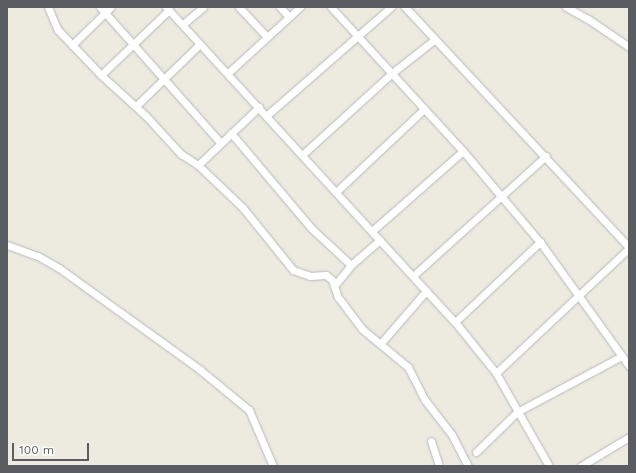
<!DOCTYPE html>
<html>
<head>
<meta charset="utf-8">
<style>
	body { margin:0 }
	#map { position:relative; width:636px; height:473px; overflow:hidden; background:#edeadf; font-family:"Work Sans",sans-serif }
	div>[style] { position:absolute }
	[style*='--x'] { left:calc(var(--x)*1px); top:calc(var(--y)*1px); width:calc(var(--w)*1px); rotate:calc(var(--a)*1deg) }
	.roads { filter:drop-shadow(0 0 1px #b6b9be) drop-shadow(0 0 1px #b6b9be) }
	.minor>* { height:7px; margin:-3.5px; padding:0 3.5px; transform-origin:3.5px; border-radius:3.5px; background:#fff }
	span { translate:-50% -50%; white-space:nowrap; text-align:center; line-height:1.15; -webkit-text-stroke:3px #fff; paint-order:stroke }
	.frame { position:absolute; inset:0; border:8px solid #595d62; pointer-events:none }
	.scale { position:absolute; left:12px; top:443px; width:77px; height:18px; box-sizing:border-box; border:2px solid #595d62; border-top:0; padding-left:5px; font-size:12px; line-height:14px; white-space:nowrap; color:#595d62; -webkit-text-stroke:3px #fff; paint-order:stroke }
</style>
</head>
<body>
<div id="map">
	<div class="roads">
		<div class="minor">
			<i style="--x:48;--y:7;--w:25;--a:67"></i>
			<i style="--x:58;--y:30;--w:62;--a:46.3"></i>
			<i style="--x:101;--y:75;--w:61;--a:42.3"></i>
			<i style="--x:146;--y:116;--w:52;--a:47.4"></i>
			<i style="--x:181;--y:154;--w:20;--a:33"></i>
			<i style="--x:100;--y:7;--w:181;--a:48.4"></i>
			<i style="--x:166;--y:7;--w:427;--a:47.5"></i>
			<i style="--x:455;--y:322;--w:65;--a:51.2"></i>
			<i style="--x:496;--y:373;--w:107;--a:60.3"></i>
			<i style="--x:239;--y:7;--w:41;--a:47"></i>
			<i style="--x:280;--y:7;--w:13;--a:48"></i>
			<i style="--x:331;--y:7;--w:195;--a:47.5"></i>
			<i style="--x:463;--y:151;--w:119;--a:49.8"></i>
			<i style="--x:540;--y:242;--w:153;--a:54.3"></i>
			<i style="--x:405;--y:7;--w:328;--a:47"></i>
			<i style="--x:566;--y:7;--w:25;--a:29"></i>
			<i style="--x:588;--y:19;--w:50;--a:34.3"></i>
			<i style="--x:183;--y:24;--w:26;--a:-40"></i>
			<i style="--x:72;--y:45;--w:54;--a:-44.3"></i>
			<i style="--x:228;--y:73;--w:98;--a:-42.5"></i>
			<i style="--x:101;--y:75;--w:94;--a:-43.7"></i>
			<i style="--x:136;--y:106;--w:89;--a:-44.1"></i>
			<i style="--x:259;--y:107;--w:84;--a:136.4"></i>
			<i style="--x:198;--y:165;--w:62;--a:43.7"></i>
			<i style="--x:243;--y:208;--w:80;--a:51.1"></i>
			<i style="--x:293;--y:270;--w:18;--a:19"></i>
			<i style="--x:310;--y:276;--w:16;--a:-4"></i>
			<i style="--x:326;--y:275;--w:8;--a:40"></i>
			<i style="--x:332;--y:280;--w:18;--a:71"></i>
			<i style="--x:338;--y:297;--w:40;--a:53"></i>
			<i style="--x:362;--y:329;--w:60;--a:39.6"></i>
			<i style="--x:408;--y:367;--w:37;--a:63"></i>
			<i style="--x:425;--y:400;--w:44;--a:52.4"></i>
			<i style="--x:452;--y:435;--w:35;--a:63"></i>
			<i style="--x:266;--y:116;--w:166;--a:-41.1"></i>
			<i style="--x:231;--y:133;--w:124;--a:49.9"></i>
			<i style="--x:311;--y:228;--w:54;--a:42.8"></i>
			<i style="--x:302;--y:155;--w:122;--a:-42.3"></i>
			<i style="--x:392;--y:73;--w:53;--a:-38.2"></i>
			<i style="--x:336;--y:192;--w:121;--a:-43.3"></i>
			<i style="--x:372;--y:231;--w:121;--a:-41.3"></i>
			<i style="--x:7;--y:245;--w:33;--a:20"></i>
			<i style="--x:38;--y:256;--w:24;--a:30"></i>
			<i style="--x:59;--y:268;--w:173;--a:35.8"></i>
			<i style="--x:199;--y:369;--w:65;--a:39.4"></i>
			<i style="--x:249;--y:410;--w:61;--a:66.8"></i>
			<i style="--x:413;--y:276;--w:179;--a:-42.1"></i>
			<i style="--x:335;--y:285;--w:26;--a:-51"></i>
			<i style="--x:351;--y:265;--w:38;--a:-41"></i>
			<i style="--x:455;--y:322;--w:117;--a:-43.3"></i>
			<i style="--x:381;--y:343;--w:69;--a:-49.1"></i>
			<i style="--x:496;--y:373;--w:183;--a:-43.2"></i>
			<i style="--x:431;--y:441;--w:26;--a:72"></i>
			<i style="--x:476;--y:452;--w:57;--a:-44.3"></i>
			<i style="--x:517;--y:412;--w:119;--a:-28.1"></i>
			<i style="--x:581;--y:466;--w:56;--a:-31.1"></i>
		</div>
	</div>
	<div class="frame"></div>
	<div class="scale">100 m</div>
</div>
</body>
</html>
